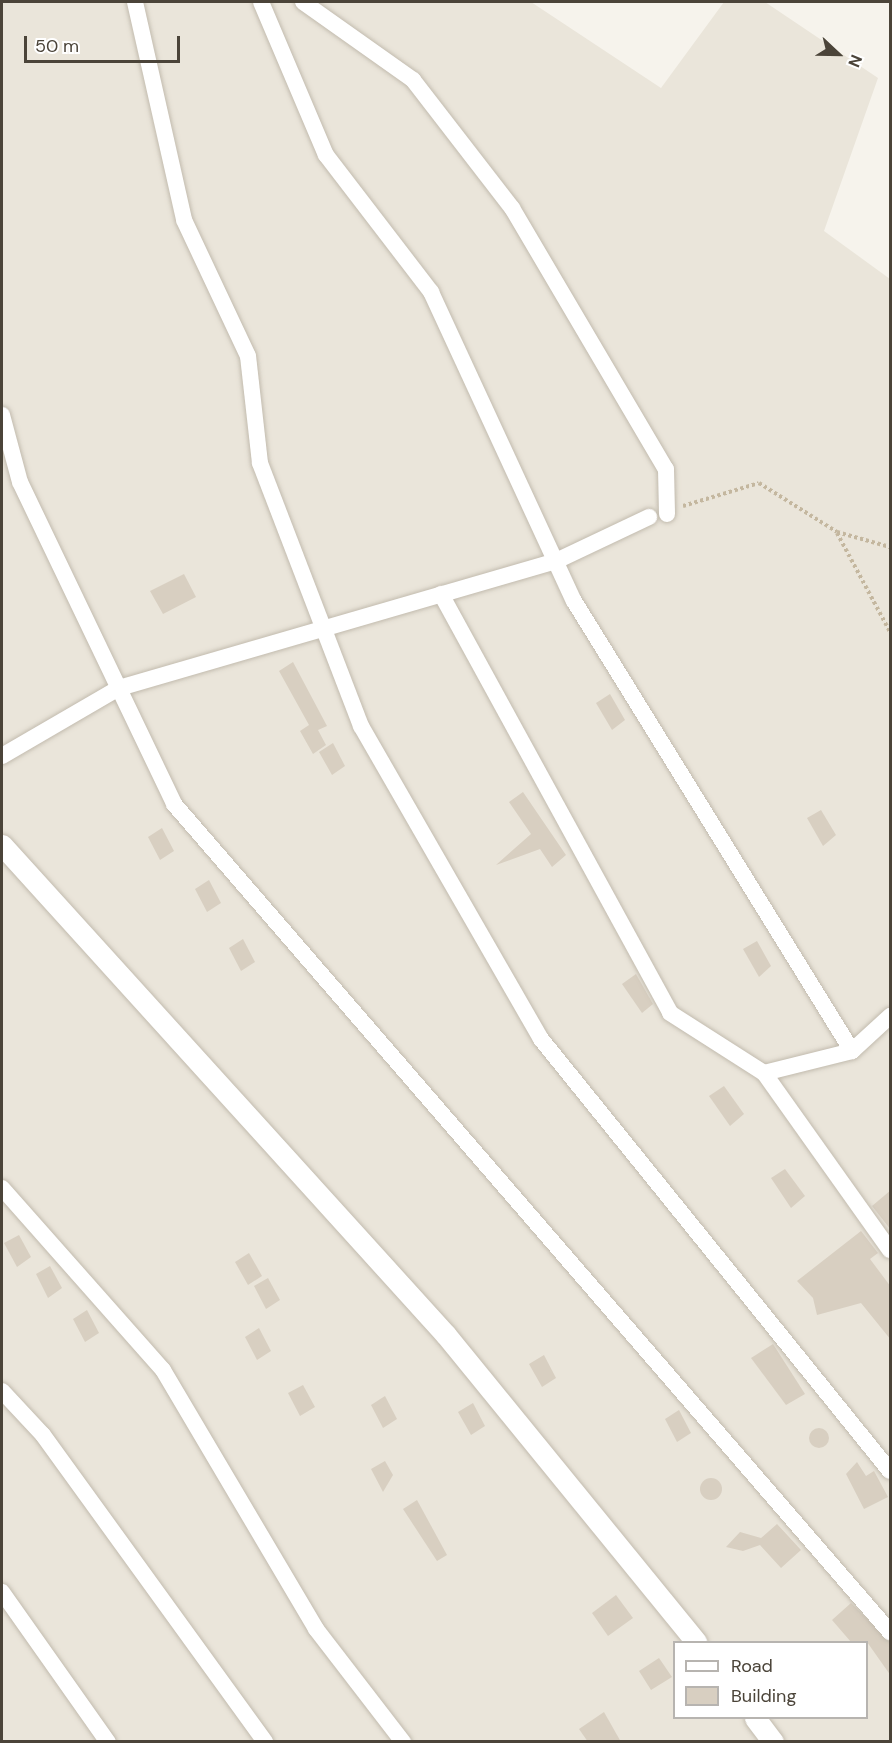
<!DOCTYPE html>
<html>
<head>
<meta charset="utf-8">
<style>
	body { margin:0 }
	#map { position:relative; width:892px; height:1743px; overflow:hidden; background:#f6f3ec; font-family:"DM Sans",sans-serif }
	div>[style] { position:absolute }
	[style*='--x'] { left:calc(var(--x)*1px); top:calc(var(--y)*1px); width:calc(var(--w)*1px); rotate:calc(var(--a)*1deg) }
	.residential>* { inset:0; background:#eae5da }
	.building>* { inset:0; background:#d8cfc1 }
	.round { border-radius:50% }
	.path>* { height:4px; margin-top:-2px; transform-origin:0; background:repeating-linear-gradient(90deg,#c4b79f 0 3px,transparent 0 6px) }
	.roads { filter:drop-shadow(0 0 2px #c2bbae) drop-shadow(0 0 2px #c2bbae) }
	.minor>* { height:16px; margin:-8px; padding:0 8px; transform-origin:8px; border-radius:8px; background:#fff }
	.tertiary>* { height:21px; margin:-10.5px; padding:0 10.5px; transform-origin:10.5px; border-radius:10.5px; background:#fff }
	span { translate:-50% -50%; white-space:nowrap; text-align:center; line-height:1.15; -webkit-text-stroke:5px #fff; paint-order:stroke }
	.frame { position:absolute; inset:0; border:3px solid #4b4439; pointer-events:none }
	.legend { position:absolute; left:673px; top:1641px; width:195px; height:78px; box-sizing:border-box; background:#fff; border:2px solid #b7b4b0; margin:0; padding:8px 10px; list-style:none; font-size:18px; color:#4b4439 }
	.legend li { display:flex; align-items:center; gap:12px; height:30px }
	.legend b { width:30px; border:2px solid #b7b4b0 }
	.north { position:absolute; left:808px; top:24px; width:60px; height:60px; -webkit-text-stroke:4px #fff; paint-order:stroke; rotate:112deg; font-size:16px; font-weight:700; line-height:24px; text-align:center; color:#4b4439 }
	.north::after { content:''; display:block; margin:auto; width:21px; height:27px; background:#4b4439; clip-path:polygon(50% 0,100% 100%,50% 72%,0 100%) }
	.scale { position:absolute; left:24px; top:36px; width:156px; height:27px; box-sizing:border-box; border:3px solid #4b4439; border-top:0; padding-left:8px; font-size:18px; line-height:21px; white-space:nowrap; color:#4b4439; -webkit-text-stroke:4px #fff; paint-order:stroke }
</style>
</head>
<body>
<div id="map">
	<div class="residential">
		<i style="clip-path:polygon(evenodd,2px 2px,531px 2px,661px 88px,724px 2px,765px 2px,878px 78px,824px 231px,890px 279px,890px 1741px,2px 1742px,2px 2px,674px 1642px,866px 1642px,866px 1718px,674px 1718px,674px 1642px)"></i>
	</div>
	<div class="building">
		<i style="clip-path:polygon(184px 574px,196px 597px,163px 614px,150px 591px)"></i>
		<i style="clip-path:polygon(293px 662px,327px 726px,318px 730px,326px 745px,313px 754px,300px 731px,309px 725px,279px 671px)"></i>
		<i style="clip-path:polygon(610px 694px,625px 720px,612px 730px,596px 703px)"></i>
		<i style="clip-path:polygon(333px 743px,345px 766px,332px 775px,319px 752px)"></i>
		<i style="clip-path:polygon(523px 792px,566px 855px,552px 867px,540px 849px,496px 865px,531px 834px,509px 802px)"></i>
		<i style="clip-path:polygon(821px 810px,836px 835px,823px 846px,807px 818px)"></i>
		<i style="clip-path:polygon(162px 828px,174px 851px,160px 860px,148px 837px)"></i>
		<i style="clip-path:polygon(209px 880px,221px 903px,207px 912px,195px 889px)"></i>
		<i style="clip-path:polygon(243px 939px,255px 962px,241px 971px,229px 948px)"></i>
		<i style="clip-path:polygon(757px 941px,771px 966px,759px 977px,743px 949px)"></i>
		<i style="clip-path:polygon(636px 974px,653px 1004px,642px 1013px,622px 984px)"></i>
		<i style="clip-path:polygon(724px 1086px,744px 1114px,730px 1126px,709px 1096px)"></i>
		<i style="clip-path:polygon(785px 1169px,805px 1196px,791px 1208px,771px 1178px)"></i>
		<i style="clip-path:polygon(891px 1190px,891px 1230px,872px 1206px)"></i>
		<i style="clip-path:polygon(861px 1231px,878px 1253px,870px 1259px,891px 1287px,891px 1340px,861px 1303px,817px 1315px,813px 1298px,797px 1281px)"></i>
		<i style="clip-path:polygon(19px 1235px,31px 1257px,17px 1267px,4px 1243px)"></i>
		<i style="clip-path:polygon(249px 1253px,262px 1276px,248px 1285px,235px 1262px)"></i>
		<i style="clip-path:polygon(50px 1266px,62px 1288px,48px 1298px,36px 1274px)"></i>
		<i style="clip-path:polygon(268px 1278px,280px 1300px,266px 1309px,254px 1286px)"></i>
		<i style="clip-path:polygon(87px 1310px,99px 1333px,85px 1342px,73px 1319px)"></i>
		<i style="clip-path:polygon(259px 1328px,271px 1351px,257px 1360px,245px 1337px)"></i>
		<i style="clip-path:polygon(773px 1344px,805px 1394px,786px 1405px,751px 1358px)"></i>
		<i style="clip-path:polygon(544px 1355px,556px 1378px,542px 1387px,529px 1364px)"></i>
		<i style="clip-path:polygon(303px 1385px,315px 1407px,300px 1416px,288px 1393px)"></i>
		<i style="clip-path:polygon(385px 1396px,397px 1419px,383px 1428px,371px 1405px)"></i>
		<i style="clip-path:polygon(473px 1403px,485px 1426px,471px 1435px,458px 1412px)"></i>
		<i style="clip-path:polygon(679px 1410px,691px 1433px,677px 1442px,665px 1419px)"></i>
		<i class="round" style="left:809px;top:1428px;width:20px;height:20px"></i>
		<i style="clip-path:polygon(385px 1461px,393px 1475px,383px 1492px,371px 1469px)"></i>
		<i style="clip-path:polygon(857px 1462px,866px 1476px,874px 1471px,888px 1497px,864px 1509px,846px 1474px)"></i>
		<i class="round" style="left:700px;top:1478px;width:22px;height:22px"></i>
		<i style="clip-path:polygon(417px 1500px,447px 1555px,437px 1561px,403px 1509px)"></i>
		<i style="clip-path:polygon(777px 1524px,801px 1550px,781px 1568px,760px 1545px,743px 1551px,726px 1547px,740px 1532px,761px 1538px)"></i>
		<i style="clip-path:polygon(616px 1595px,633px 1618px,608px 1636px,592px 1613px)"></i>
		<i style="clip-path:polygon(851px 1603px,891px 1642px,891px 1676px,867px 1642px,851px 1642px,832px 1620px)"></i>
		<i style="clip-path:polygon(659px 1658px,672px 1677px,651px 1690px,639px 1671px)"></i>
		<i style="clip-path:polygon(604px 1712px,621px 1742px,588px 1742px,579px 1729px)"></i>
	</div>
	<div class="path">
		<i style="--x:683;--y:506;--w:79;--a:-16.8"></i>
		<i style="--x:759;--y:483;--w:92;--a:32.1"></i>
		<i style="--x:837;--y:532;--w:55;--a:15.8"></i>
		<i style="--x:837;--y:533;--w:112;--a:61.8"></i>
	</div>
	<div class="roads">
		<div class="minor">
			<i style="--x:135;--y:2;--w:223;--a:77.3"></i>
			<i style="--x:184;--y:220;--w:150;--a:64.8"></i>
			<i style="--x:248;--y:356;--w:108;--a:83.6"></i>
			<i style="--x:260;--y:463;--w:282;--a:69"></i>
			<i style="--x:361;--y:726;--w:361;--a:60.1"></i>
			<i style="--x:541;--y:1039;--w:555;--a:51.07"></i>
			<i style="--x:261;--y:2;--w:166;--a:67"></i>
			<i style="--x:326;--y:155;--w:173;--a:52.5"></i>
			<i style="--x:431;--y:292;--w:340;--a:65.2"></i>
			<i style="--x:574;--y:601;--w:529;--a:58.29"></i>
			<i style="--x:303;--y:2;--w:135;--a:35.3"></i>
			<i style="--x:413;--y:80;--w:162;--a:52.3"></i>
			<i style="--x:512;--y:208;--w:303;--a:59.5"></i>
			<i style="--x:666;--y:469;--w:45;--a:88.7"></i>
			<i style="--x:2;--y:415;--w:69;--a:75"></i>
			<i style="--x:20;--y:482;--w:357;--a:64.4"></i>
			<i style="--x:174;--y:804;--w:1095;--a:49.15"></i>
			<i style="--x:441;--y:594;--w:477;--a:61.3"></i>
			<i style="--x:670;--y:1013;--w:112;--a:32.6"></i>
			<i style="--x:764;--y:1073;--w:91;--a:-14"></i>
			<i style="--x:852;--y:1051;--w:52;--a:-42.6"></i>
			<i style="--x:2;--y:756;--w:135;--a:-30.2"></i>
			<i style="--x:119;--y:688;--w:455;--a:-16.2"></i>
			<i style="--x:556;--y:561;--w:103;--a:-25.3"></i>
			<i style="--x:764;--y:1073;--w:217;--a:54.6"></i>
			<i style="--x:2;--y:1188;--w:243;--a:48.5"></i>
			<i style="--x:163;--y:1370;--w:301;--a:59.4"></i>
			<i style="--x:316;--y:1629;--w:143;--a:52.4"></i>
			<i style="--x:2;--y:1391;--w:60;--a:47"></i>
			<i style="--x:43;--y:1435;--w:379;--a:54.1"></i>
			<i style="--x:2;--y:1592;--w:184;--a:54.8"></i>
		</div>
		<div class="tertiary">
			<i style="--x:2;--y:845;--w:661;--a:47.82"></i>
			<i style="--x:446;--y:1335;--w:396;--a:50.8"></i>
			<i style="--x:755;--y:1718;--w:30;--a:53"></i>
		</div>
	</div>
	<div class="frame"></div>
	<ul class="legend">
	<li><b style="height:8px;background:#fff"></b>Road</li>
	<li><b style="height:16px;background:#d8cfc1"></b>Building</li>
	</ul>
	<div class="north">N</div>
	<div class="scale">50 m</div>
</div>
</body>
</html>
